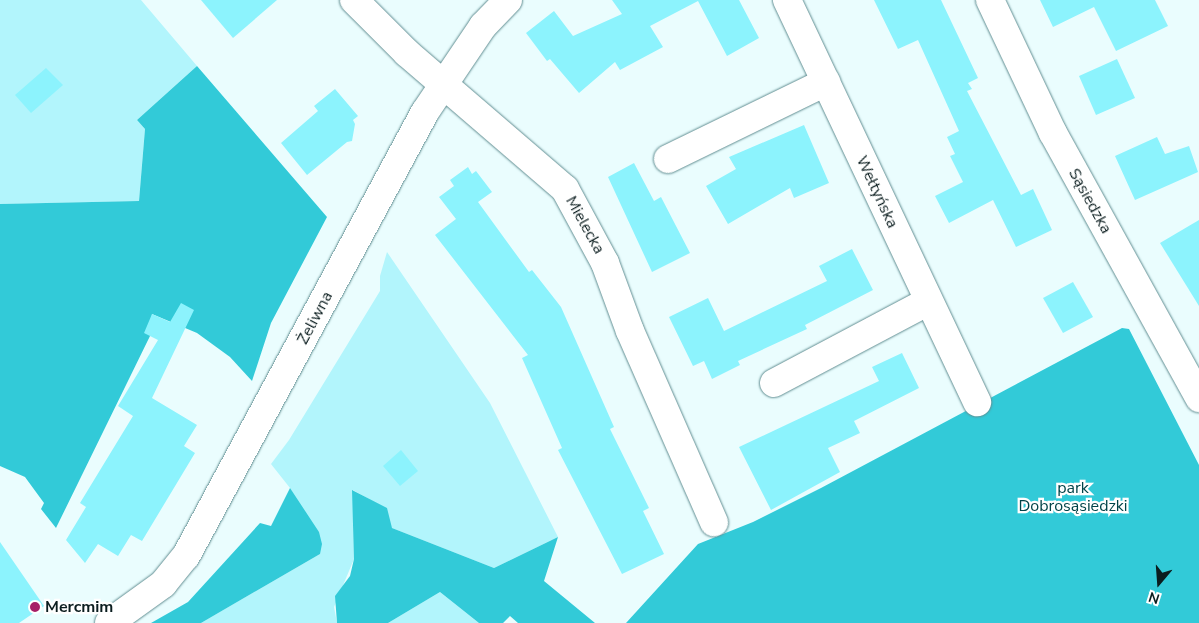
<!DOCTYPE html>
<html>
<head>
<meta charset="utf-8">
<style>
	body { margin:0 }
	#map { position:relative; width:1199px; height:623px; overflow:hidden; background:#eafdfe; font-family:"Nunito Sans",sans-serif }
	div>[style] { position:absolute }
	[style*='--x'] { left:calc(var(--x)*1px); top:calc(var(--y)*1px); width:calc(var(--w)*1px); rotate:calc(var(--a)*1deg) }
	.green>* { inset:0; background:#b2f5fc }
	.forest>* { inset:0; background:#32cad8 }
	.building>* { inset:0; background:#8cf3fd }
	.roads { filter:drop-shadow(0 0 1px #618e92) drop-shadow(0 0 1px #618e92) }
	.minor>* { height:28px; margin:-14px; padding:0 14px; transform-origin:14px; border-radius:14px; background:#fff }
	.dots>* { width:14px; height:14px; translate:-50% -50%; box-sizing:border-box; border:2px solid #fff; border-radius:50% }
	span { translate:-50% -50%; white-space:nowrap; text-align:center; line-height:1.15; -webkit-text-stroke:4.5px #fff; paint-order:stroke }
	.street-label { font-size:16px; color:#0b1d1f }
	.park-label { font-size:16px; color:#004348 }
	.poi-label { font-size:16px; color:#0b1d1f; font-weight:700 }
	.left { translate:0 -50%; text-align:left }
	.north { position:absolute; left:1134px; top:558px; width:50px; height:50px; -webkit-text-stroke:4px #fff; paint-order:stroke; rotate:198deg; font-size:14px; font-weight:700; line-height:20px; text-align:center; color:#0b1d1f }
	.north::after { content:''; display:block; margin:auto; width:18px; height:22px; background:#0b1d1f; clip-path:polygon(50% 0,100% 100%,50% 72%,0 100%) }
</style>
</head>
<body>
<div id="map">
	<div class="green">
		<i style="clip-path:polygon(0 0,141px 0,197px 66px,137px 120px,145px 129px,139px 201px,0 204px)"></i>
		<i style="clip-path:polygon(387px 252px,490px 403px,558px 537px,494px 568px,392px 528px,369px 499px,353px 490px,354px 559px,334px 607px,337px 623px,201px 623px,320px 554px,290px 488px,271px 464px,289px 440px,380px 291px,380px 276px)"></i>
		<i style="clip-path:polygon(440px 592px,479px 623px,388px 623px)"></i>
	</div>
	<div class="forest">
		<i style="clip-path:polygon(197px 66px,327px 217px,271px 323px,252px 381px,230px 357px,197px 333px,152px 314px,150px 336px,56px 528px,41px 509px,44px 503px,25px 477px,0 466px,0 204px,139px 201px,145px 129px,137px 120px)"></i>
		<i style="clip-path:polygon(1122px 328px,1129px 329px,1199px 465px,1199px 623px,626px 623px,698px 544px,753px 522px,821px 488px)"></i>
		<i style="clip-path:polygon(290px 488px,319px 532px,322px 544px,320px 554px,201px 623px,151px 623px,188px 602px,260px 523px,271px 526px)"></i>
		<i style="clip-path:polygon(352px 490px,387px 508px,392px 528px,494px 568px,558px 537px,544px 581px,595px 623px,518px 623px,510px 616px,503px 623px,479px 623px,440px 592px,388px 623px,337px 623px,335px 596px,350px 576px,354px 559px)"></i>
	</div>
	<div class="building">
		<i style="clip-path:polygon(201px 0,277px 0,233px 38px)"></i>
		<i style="clip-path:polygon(612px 0,739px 0,759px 38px,727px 56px,698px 1px,650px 26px,663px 47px,620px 70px,615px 62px,579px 93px,550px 59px,547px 61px,526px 33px,554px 11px,573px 36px,622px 14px)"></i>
		<i style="clip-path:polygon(874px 0,941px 0,978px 78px,968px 83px,972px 89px,967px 91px,1021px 195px,1033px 189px,1052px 230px,1016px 247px,993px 200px,949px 223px,935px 196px,963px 182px,950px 156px,955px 154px,947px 137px,959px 131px,918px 40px,898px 49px)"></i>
		<i style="clip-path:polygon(1040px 0,1155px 0,1168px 26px,1116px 51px,1094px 7px,1053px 27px)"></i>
		<i style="clip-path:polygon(1117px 59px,1135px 98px,1096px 115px,1079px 76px)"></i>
		<i style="clip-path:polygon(46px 68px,63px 85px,31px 113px,15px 95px)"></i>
		<i style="clip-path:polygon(335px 89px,358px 116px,353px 120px,355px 124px,352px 141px,347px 142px,307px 175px,281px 143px,318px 111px,314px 106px)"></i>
		<i style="clip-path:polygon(804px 125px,829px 183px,794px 198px,790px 188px,728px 224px,706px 186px,736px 169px,729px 157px)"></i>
		<i style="clip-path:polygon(1157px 137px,1165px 154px,1189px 146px,1198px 172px,1135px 200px,1115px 156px)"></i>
		<i style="clip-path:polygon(634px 163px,654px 201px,661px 197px,690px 253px,652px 272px,608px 177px)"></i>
		<i style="clip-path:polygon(468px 167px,472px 174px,476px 171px,492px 192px,478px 202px,529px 272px,532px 270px,561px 307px,614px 427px,610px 429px,649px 508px,643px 511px,664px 554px,622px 574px,558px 450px,562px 448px,522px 358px,528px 355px,435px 235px,456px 219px,439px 197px,454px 186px,450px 180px)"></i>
		<i style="clip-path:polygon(1199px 220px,1199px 306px,1160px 243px)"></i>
		<i style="clip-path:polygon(852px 249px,873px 290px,805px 325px,807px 329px,738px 361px,740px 365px,712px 379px,704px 361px,693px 366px,669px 317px,708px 298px,724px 331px,827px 281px,819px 266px)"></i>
		<i style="clip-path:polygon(1073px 282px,1093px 317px,1063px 333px,1043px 298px)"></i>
		<i style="clip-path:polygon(181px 303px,194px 310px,152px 398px,197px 425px,184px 446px,195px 453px,142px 541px,131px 535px,118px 556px,98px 544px,85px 563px,66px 540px,86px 507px,80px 503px,133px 416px,118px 406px,158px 340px,144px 333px,152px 314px,170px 322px)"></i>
		<i style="clip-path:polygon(902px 353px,919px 388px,854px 421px,860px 433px,828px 448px,840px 472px,771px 510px,739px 447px,879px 381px,872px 367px)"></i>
		<i style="clip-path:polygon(401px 450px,418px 471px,400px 486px,383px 466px)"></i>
		<i style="clip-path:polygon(0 542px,44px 606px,19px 623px,0 623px)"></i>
	</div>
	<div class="roads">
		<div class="minor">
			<i style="--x:354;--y:0;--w:75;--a:45"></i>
			<i style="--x:407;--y:53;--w:208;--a:40.7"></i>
			<i style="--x:565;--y:189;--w:84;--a:61.6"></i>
			<i style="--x:605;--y:263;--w:72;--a:69.8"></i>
			<i style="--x:630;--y:331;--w:209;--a:66.3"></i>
			<i style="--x:787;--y:0;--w:445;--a:64.7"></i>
			<i style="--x:990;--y:0;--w:147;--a:64.7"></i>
			<i style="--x:1053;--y:133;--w:303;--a:61.1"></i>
			<i style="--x:668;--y:159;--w:176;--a:-26"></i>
			<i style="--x:774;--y:383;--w:175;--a:-27.9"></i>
			<i style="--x:109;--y:623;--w:67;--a:-35.8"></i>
			<i style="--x:163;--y:584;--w:36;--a:-51"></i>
			<i style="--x:186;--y:556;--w:504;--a:-61.71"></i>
			<i style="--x:425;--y:112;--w:104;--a:-56"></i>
			<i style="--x:483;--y:26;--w:36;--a:-46"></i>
		</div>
	</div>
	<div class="dots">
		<i style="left:35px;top:607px;background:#a61e66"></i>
	</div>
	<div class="street-label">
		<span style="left:877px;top:192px;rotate:65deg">Wełtyńska</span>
		<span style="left:1090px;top:201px;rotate:61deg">Sąsiedzka</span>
		<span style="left:585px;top:225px;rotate:61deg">Mielecka</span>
		<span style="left:315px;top:318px;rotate:-62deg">Żeliwna</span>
	</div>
	<div class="park-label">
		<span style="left:1073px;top:497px">park<br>Dobrosąsiedzki</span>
	</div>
	<div class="poi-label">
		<span class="left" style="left:45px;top:607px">Mercmim</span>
	</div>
	<div class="north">N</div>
</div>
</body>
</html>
